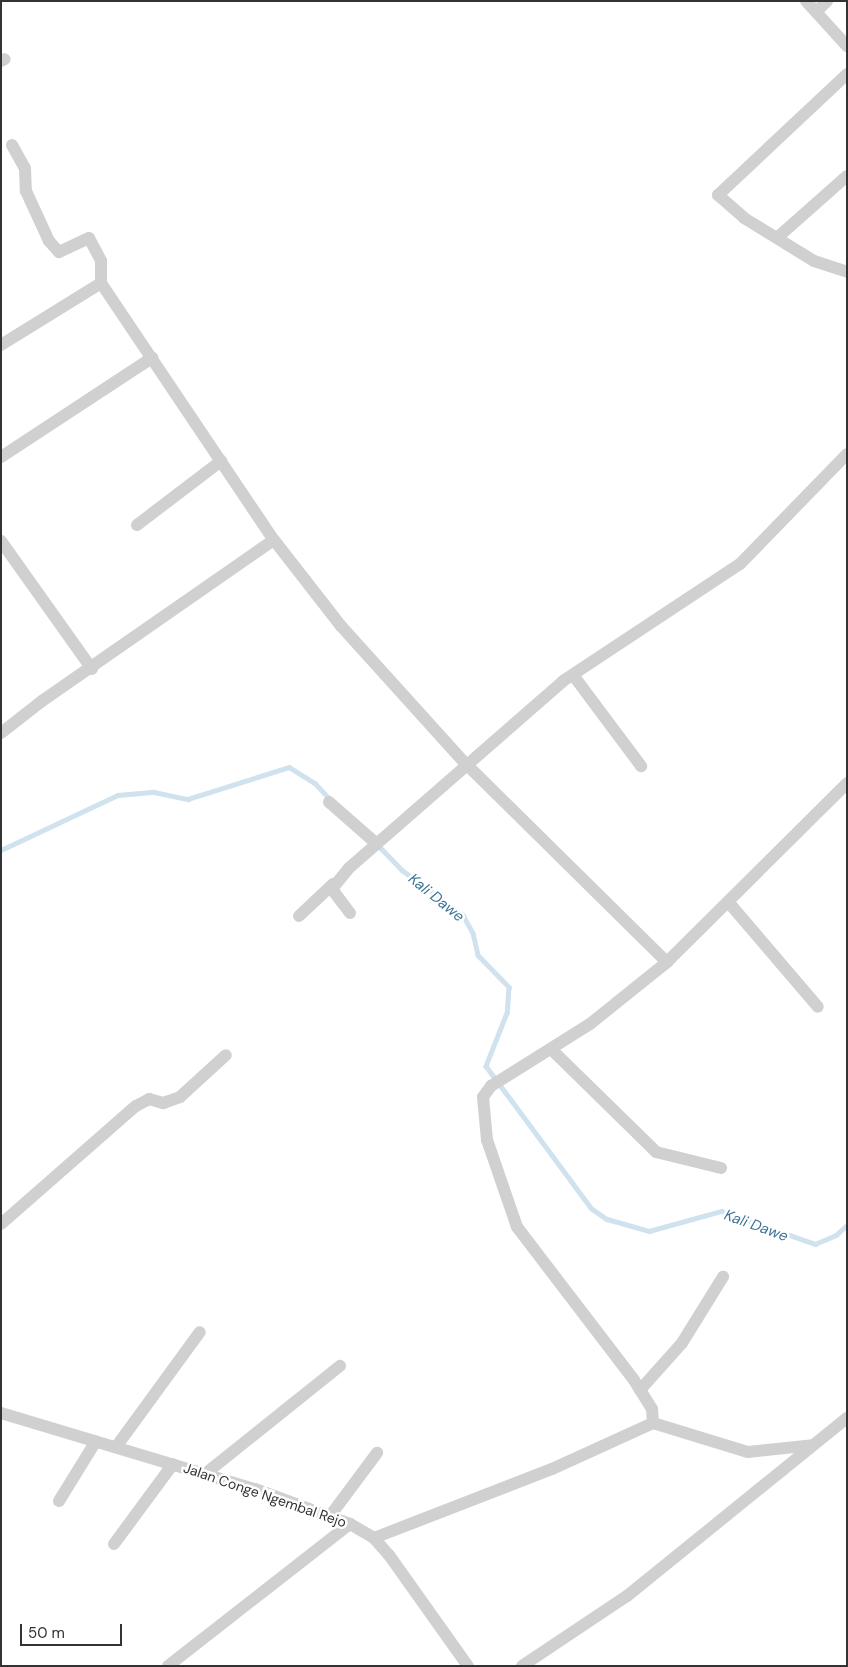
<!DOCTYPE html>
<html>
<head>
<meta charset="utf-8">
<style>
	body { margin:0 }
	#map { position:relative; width:848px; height:1667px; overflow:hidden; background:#fff; font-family:"DM Sans",sans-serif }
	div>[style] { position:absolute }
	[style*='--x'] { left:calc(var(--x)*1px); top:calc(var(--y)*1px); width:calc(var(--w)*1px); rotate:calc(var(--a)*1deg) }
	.stream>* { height:4.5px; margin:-2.25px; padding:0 2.25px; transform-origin:2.25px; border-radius:2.25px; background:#cfe2ee }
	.minor>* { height:12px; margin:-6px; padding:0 6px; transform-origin:6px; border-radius:6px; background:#d0d0d0 }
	span { translate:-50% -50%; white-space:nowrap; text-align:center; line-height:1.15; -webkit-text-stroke:5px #fff; paint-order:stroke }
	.street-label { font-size:14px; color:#333 }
	.water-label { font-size:15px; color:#3f7597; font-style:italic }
	.frame { position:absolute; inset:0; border:2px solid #333; pointer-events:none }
	.scale { position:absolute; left:20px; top:1624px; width:102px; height:22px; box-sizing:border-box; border:2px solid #333; border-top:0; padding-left:6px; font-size:15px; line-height:18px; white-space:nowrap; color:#333; -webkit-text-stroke:4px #fff; paint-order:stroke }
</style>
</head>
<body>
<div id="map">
	<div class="stream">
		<i style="--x:378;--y:845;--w:35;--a:46"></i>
		<i style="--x:402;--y:870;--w:76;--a:36.4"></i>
		<i style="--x:463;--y:915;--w:21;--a:61"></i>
		<i style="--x:473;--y:933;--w:23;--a:77"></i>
		<i style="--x:478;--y:955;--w:45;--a:45.9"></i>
		<i style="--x:509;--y:987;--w:26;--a:94"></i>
		<i style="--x:507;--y:1013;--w:57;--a:111.6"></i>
		<i style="--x:486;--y:1066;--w:177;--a:53.5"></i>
		<i style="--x:591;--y:1208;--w:19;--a:35"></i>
		<i style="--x:607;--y:1219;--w:44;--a:15.9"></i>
		<i style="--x:649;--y:1231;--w:75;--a:-15.5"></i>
		<i style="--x:721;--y:1211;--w:100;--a:19.3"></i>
		<i style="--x:815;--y:1244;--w:23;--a:-23"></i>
		<i style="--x:836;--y:1235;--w:15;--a:-42"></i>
		<i style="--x:1;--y:850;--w:129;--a:-25.2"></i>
		<i style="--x:118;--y:795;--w:36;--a:-5"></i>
		<i style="--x:154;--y:792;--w:35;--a:12"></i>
		<i style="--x:188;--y:799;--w:106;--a:-17.6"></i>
		<i style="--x:289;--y:767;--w:31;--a:32"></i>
		<i style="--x:315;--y:783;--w:23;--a:47"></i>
	</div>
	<div class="minor">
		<i style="--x:806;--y:1;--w:61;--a:47.7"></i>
		<i style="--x:816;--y:12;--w:16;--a:-45"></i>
		<i style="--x:1;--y:61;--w:4;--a:-27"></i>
		<i style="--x:847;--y:74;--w:177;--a:136.8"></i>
		<i style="--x:718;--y:195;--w:35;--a:41"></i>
		<i style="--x:744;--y:218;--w:82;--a:31.6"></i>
		<i style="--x:814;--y:261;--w:35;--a:18"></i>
		<i style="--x:12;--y:145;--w:26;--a:61"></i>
		<i style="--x:25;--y:168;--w:23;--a:88"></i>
		<i style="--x:26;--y:191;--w:55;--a:65.3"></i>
		<i style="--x:49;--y:241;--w:15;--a:48"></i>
		<i style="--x:59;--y:252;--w:33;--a:-25"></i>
		<i style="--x:89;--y:238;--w:26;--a:62"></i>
		<i style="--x:101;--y:261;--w:22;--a:90"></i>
		<i style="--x:778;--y:237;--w:92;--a:-41.5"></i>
		<i style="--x:1;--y:345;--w:118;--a:-31.8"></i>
		<i style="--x:101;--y:283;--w:310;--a:56.1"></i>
		<i style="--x:274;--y:540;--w:109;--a:52.1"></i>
		<i style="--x:341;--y:626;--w:185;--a:47.9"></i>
		<i style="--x:465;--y:763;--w:284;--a:44.6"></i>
		<i style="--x:1;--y:457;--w:181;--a:-33.3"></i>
		<i style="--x:137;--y:525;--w:106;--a:-37.3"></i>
		<i style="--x:1;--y:541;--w:157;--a:54.6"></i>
		<i style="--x:573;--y:675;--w:114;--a:53.2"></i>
		<i style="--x:1;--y:733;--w:52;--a:-38"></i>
		<i style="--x:42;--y:701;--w:282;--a:-34.8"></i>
		<i style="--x:329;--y:802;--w:64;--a:41.2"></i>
		<i style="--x:730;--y:904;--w:135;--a:49.5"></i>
		<i style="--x:350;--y:913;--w:30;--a:-127"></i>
		<i style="--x:332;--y:889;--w:27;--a:-51"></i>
		<i style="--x:349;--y:868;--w:284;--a:-41.1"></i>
		<i style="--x:563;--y:681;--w:212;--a:-33.5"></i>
		<i style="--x:740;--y:564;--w:153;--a:-45.8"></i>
		<i style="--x:299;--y:916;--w:47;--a:-43.3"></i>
		<i style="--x:552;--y:1050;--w:146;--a:44.4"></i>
		<i style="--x:656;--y:1152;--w:67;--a:13.8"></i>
		<i style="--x:1;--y:1224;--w:179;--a:-41.2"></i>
		<i style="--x:136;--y:1106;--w:15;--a:-28"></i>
		<i style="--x:149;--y:1099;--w:15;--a:16"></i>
		<i style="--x:163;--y:1103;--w:18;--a:-19"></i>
		<i style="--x:180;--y:1097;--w:62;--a:-42.4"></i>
		<i style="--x:640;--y:1390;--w:63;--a:-48.2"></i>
		<i style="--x:682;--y:1343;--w:78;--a:-58.2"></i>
		<i style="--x:1;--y:1413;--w:265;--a:16.7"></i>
		<i style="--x:255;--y:1489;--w:101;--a:20.2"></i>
		<i style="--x:350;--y:1524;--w:28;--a:30"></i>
		<i style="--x:374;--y:1538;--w:23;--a:49"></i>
		<i style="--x:389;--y:1555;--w:136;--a:54.6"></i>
		<i style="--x:653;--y:1423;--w:99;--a:17"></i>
		<i style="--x:748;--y:1452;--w:65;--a:-6.1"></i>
		<i style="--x:116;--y:1447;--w:142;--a:-53.9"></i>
		<i style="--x:205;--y:1474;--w:173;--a:-38.7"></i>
		<i style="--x:59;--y:1501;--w:70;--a:-58.3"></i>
		<i style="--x:330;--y:1516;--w:79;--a:-53.3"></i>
		<i style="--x:374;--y:1538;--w:191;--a:-21.2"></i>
		<i style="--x:552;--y:1469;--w:111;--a:-24.5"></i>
		<i style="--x:653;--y:1423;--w:14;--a:-94"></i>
		<i style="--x:652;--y:1409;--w:34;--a:-122"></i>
		<i style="--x:634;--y:1380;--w:193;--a:-127.4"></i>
		<i style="--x:517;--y:1227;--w:92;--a:-109"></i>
		<i style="--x:487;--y:1140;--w:43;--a:-95.3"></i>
		<i style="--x:483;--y:1097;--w:14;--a:-54"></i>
		<i style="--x:491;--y:1086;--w:117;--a:-32.1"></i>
		<i style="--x:590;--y:1024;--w:99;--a:-38.8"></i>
		<i style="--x:667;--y:962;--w:254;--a:-44.8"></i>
		<i style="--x:114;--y:1544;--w:99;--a:-53.6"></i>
		<i style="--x:168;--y:1666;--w:231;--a:-38"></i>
		<i style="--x:522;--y:1666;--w:126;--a:-33.7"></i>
		<i style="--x:627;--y:1596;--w:283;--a:-39"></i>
	</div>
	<div class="street-label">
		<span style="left:265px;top:1495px;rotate:19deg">Jalan Conge Ngembal Rejo</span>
	</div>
	<div class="water-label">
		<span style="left:436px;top:898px;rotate:39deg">Kali Dawe</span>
		<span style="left:756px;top:1226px;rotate:20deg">Kali Dawe</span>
	</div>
	<div class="frame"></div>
	<div class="scale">50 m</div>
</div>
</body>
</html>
